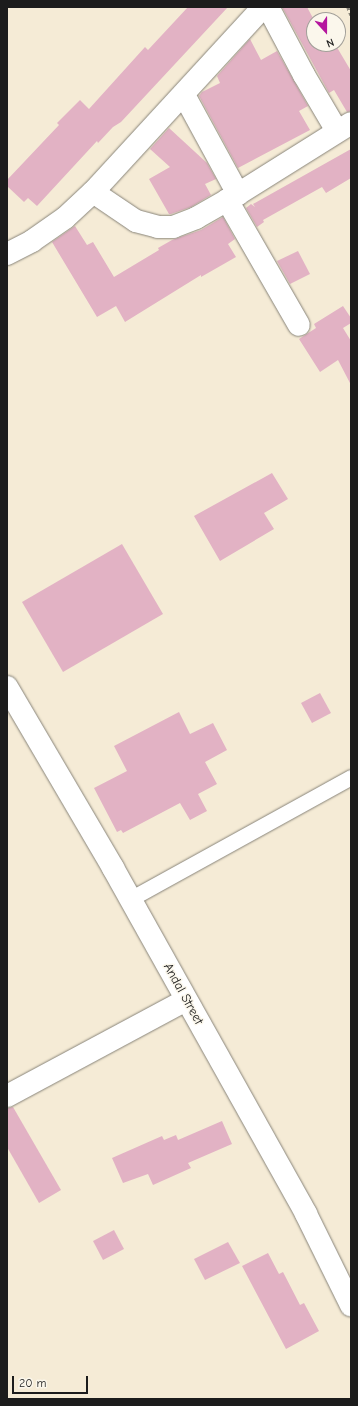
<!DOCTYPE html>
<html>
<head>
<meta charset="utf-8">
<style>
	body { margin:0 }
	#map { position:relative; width:358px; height:1406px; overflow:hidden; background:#f5ebd6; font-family:"Comic Neue",sans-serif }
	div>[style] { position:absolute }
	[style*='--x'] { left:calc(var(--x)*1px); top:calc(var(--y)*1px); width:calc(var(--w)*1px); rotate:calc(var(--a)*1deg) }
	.building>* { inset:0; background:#e2b2c4 }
	.path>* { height:2.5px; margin-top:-1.25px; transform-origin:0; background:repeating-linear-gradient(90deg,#888479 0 3px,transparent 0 6px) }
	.roads { filter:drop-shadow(0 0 1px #888479) drop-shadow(0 0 1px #888479) }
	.lane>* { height:15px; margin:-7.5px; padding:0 7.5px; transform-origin:7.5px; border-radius:7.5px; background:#fff }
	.street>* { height:22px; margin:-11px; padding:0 11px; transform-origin:11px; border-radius:11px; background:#fff }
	span { translate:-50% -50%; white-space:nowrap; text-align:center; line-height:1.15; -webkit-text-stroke:3px #fbf7ec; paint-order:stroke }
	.street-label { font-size:13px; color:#1c1c1c }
	.frame { position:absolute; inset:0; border:8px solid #1c1c1c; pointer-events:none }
	.north { position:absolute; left:306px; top:12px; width:40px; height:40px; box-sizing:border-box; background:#fbf7ec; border:1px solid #a29f99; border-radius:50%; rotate:159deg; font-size:11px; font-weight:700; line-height:16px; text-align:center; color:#1c1c1c }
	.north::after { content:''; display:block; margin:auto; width:14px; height:18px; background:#b5179e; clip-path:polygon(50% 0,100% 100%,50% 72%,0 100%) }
	.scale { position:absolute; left:12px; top:1376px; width:76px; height:18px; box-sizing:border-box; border:2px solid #1c1c1c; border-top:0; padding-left:5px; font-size:12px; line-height:14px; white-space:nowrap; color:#1c1c1c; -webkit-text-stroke:3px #fbf7ec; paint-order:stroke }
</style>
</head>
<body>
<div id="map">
	<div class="building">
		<i style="clip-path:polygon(188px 7px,228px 7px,121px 122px,113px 127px,98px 143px,97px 141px,37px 206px,28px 198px,24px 202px,7px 186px,7px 180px,59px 125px,57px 123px,80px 100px,89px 109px,145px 47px,148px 50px)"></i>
		<i style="clip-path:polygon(282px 7px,307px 7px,314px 20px,314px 44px,335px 44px,351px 71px,351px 111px,347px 112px,334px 90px,329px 93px)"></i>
		<i style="clip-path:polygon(250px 39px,261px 60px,277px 51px,308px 106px,299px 111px,310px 130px,238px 168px,199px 96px,202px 92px,220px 83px,217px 76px)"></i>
		<i style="clip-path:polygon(169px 128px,207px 163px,216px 179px,205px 184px,211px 195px,191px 207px,171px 214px,169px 214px,149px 179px,170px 167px,150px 149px)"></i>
		<i style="clip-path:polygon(351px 149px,351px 178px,326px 193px,322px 187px,263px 220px,264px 222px,257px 227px,246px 208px,251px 204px,255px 207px,253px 204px)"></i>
		<i style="clip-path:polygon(223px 217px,235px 239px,228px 244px,236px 257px,201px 277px,201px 275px,125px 322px,116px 306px,97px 317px,52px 242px,75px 226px,87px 245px,93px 242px,114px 277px,159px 250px,158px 248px,172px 240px,201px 230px)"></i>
		<i style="clip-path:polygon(298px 251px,310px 274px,290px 284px,277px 261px)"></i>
		<i style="clip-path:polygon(343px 306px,351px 318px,351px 323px,343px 328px,351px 341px,351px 385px,338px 360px,320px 372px,299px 339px,316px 328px,314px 324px)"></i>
		<i style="clip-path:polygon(272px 473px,288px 499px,264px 513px,274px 529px,220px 561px,194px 516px)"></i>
		<i style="clip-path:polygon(122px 544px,163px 614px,63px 672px,22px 602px)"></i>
		<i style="clip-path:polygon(320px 693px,331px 713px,312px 723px,301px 703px)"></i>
		<i style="clip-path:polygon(179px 712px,190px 734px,213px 723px,227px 750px,205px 762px,217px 784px,198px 794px,207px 811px,190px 820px,180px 803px,123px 833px,121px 830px,117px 832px,94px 788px,127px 771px,114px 746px)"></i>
		<i style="clip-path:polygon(13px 1107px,61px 1190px,39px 1203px,7px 1147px,7px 1108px)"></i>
		<i style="clip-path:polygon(222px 1121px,232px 1144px,188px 1163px,191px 1168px,153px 1185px,148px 1174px,123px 1183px,112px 1158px,162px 1136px,164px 1140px,176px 1135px,178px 1140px)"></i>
		<i style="clip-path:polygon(114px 1230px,124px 1249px,103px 1260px,93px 1241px)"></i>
		<i style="clip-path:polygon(228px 1242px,240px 1263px,205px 1280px,194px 1259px)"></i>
		<i style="clip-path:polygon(268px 1253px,279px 1274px,283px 1272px,300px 1305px,304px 1303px,319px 1331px,286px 1349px,242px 1266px)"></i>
	</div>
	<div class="path">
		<i style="--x:348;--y:7;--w:9;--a:69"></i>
	</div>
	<div class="roads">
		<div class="lane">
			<i style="--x:130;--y:899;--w:252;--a:-28.9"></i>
		</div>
		<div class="street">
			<i style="--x:268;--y:7;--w:77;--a:62.1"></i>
			<i style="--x:304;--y:75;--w:65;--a:59.5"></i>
			<i style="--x:184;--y:95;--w:113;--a:61.4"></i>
			<i style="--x:93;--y:192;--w:52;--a:34"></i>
			<i style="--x:136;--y:221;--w:23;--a:15"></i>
			<i style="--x:158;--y:227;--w:15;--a:0"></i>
			<i style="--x:173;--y:227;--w:25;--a:-21"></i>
			<i style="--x:196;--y:218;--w:48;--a:-29.7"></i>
			<i style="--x:238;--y:194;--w:133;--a:-32.1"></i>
			<i style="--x:227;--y:200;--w:144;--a:60.1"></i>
			<i style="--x:7;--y:254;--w:28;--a:-27"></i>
			<i style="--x:32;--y:241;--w:40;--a:-34.9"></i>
			<i style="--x:65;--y:218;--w:38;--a:-43"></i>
			<i style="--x:93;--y:192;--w:251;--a:-47.4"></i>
			<i style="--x:7;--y:687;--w:210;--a:59.6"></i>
			<i style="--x:113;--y:868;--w:396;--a:60.8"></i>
			<i style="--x:306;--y:1214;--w:102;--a:63.7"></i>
			<i style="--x:7;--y:1096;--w:203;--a:-28.2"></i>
		</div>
	</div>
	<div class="street-label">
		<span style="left:183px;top:994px;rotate:61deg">Andal Street</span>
	</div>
	<div class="frame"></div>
	<div class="north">N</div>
	<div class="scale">20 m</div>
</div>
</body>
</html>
